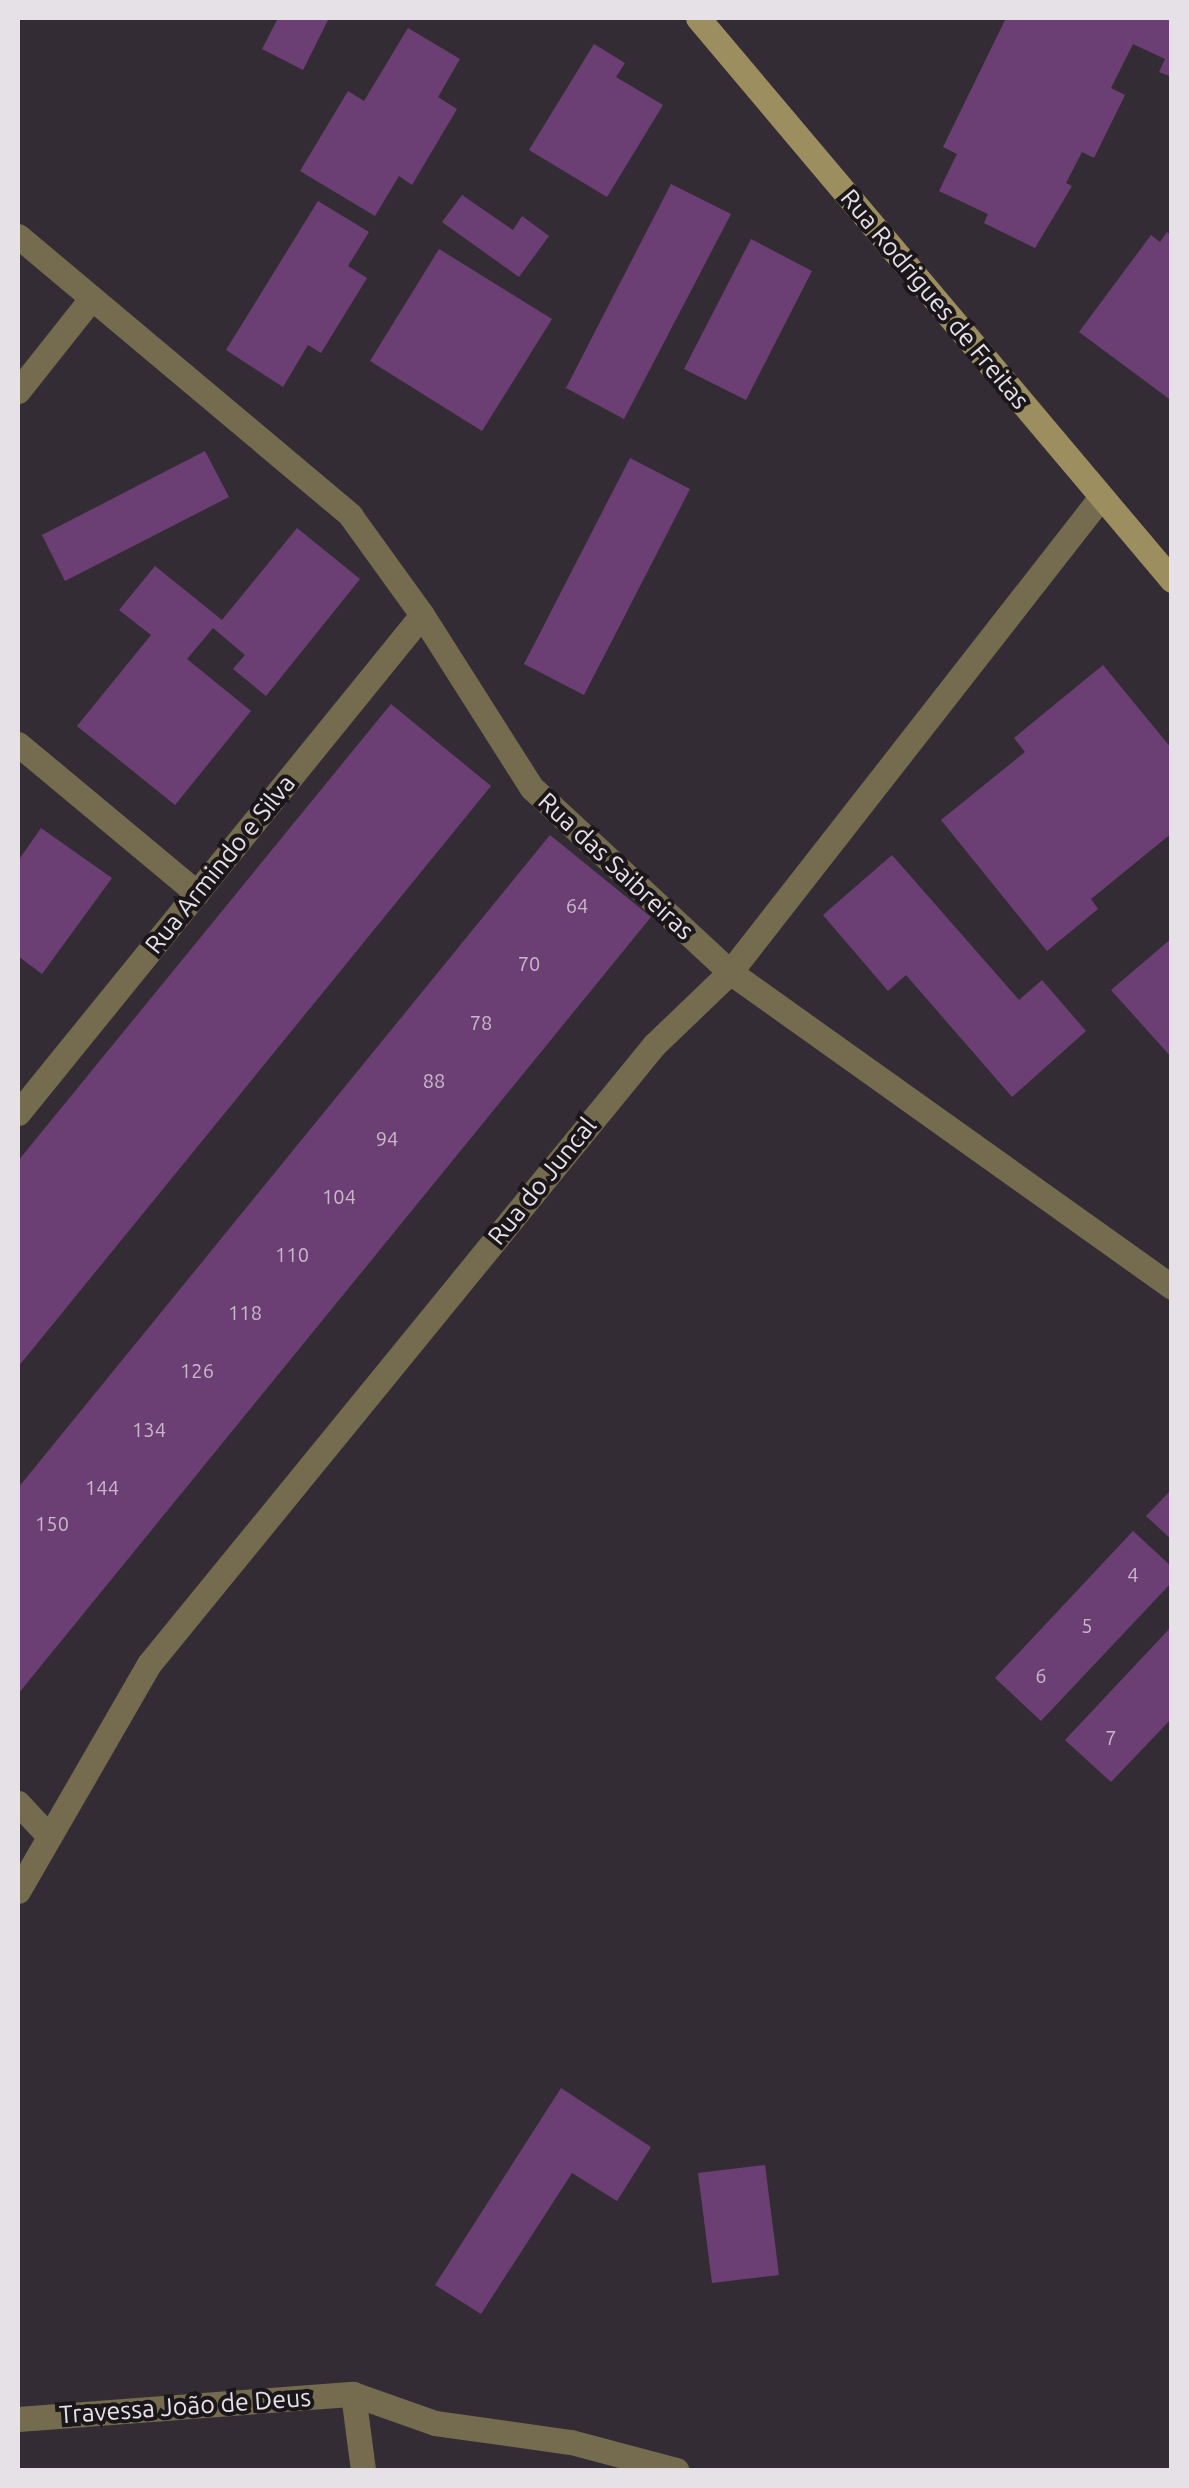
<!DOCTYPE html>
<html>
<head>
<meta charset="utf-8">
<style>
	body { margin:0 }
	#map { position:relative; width:1189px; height:2488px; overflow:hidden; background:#342c35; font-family:Ubuntu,sans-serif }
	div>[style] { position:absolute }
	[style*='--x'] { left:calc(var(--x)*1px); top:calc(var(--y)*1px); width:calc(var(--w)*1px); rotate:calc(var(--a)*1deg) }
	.building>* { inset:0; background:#6c3f74 }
	.lane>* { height:25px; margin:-12.5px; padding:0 12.5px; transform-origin:12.5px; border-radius:12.5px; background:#756c4f }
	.street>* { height:25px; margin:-12.5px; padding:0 12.5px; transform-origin:12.5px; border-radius:12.5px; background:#756c4f }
	.secondary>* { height:25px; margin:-12.5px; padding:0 12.5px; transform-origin:12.5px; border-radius:12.5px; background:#9c8e5f }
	span { translate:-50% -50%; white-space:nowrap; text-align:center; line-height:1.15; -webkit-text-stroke:8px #1a161a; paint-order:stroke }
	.number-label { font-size:20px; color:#c8b8ca }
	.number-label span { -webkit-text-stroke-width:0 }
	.street-label { font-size:25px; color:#e6e1e7 }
	.frame { position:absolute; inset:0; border:20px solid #e6e1e7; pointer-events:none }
</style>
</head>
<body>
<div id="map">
	<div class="building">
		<i style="clip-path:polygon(278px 18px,329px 18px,303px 70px,262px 49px)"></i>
		<i style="clip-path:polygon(1006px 18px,1172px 18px,1172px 77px,1159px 72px,1165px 59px,1133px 44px,1111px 88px,1125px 95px,1094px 158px,1082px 152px,1066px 183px,1072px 186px,1035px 248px,984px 223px,988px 214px,939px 191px,957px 154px,943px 147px)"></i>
		<i style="clip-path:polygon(408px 28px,460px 59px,438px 97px,457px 109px,412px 185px,399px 176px,375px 216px,300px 171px,348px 91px,364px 101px)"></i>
		<i style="clip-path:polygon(594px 44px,625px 63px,616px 77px,663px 105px,607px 197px,529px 150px)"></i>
		<i style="clip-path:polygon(671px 184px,731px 214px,624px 419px,566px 388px)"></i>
		<i style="clip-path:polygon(462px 195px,513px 230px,522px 216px,549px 236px,519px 277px,442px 222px)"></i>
		<i style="clip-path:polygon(318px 201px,369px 232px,348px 266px,367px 278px,321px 353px,308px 345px,283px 387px,226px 350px)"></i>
		<i style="clip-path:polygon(1167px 232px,1172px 236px,1172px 401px,1079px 332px,1151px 235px,1160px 242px)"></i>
		<i style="clip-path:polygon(751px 239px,812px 271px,746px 400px,684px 369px)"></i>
		<i style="clip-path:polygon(439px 249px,552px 319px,482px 431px,370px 361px)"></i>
		<i style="clip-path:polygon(205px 451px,229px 497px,65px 581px,42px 535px)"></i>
		<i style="clip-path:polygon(630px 458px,690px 489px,584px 695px,524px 664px)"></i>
		<i style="clip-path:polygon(297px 528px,360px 579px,266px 696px,233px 669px,245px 655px,213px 628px,187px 659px,251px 711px,175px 805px,77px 726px,151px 635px,119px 610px,155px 566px,222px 620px)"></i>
		<i style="clip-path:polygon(1103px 665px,1172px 749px,1172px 833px,1091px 899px,1098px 909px,1047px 951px,941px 820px,1025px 752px,1014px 738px)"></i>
		<i style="clip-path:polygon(391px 704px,491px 786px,18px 1367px,18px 1161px)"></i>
		<i style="clip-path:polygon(41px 828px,112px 878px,42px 974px,18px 956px,18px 861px)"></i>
		<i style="clip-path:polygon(550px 835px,651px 917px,18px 1694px,18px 1488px)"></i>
		<i style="clip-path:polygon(892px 855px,1019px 1000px,1042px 980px,1086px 1031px,1012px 1097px,906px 975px,888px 991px,823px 915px)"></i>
		<i style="clip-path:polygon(1172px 938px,1172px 1058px,1111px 990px)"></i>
		<i style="clip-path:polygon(1172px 1489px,1172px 1540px,1146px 1516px)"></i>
		<i style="clip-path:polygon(1133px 1531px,1172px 1567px,1172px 1582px,1041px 1721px,995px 1678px)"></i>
		<i style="clip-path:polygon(1172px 1626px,1172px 1718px,1111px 1782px,1065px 1740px)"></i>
		<i style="clip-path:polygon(561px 2088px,651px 2147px,617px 2201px,572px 2173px,481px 2314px,435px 2285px)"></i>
		<i style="clip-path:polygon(765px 2165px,779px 2275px,712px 2283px,698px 2173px)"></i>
	</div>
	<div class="lane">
		<i style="--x:18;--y:1803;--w:42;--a:46.9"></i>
	</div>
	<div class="street">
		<i style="--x:18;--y:236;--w:434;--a:40"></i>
		<i style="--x:350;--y:515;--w:123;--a:54.2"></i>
		<i style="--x:422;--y:615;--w:205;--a:57.6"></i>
		<i style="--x:532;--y:788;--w:270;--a:42.9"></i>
		<i style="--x:730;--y:972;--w:543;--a:35.48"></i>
		<i style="--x:18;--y:391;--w:117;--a:-51.6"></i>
		<i style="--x:18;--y:744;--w:233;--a:39.8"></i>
		<i style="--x:18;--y:1113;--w:641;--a:-50.95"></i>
		<i style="--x:18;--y:1891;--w:262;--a:-60"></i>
		<i style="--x:149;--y:1664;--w:799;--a:-50.79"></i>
		<i style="--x:654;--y:1045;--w:105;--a:-43.8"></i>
		<i style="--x:730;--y:972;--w:603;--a:-52.01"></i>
		<i style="--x:353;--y:2394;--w:87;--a:19.5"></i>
		<i style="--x:435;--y:2423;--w:137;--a:8"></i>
		<i style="--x:571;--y:2442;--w:109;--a:14.9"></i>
		<i style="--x:18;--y:2419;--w:336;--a:-4.3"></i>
		<i style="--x:353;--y:2394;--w:77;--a:82.5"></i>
	</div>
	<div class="secondary">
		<i style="--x:698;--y:18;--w:735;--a:49.86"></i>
	</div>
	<div class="number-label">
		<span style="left:577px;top:905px">64</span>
		<span style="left:529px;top:963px">70</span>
		<span style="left:481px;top:1022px">78</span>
		<span style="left:434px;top:1080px">88</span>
		<span style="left:387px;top:1138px">94</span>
		<span style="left:339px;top:1196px">104</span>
		<span style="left:292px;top:1254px">110</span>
		<span style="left:245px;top:1312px">118</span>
		<span style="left:197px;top:1370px">126</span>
		<span style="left:149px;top:1429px">134</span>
		<span style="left:102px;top:1487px">144</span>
		<span style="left:52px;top:1523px">150</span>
		<span style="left:1133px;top:1574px">4</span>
		<span style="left:1087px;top:1625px">5</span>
		<span style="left:1041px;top:1675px">6</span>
		<span style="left:1111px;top:1737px">7</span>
	</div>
	<div class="street-label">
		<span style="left:935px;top:299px;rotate:50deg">Rua Rodrigues de Freitas</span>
		<span style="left:220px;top:864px;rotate:-51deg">Rua Armindo e Silva</span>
		<span style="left:616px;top:866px;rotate:43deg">Rua das Saibreiras</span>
		<span style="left:542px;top:1181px;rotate:-51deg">Rua do Juncal</span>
		<span style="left:185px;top:2406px;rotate:-4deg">Travessa João de Deus</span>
	</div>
	<div class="frame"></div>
</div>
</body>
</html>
